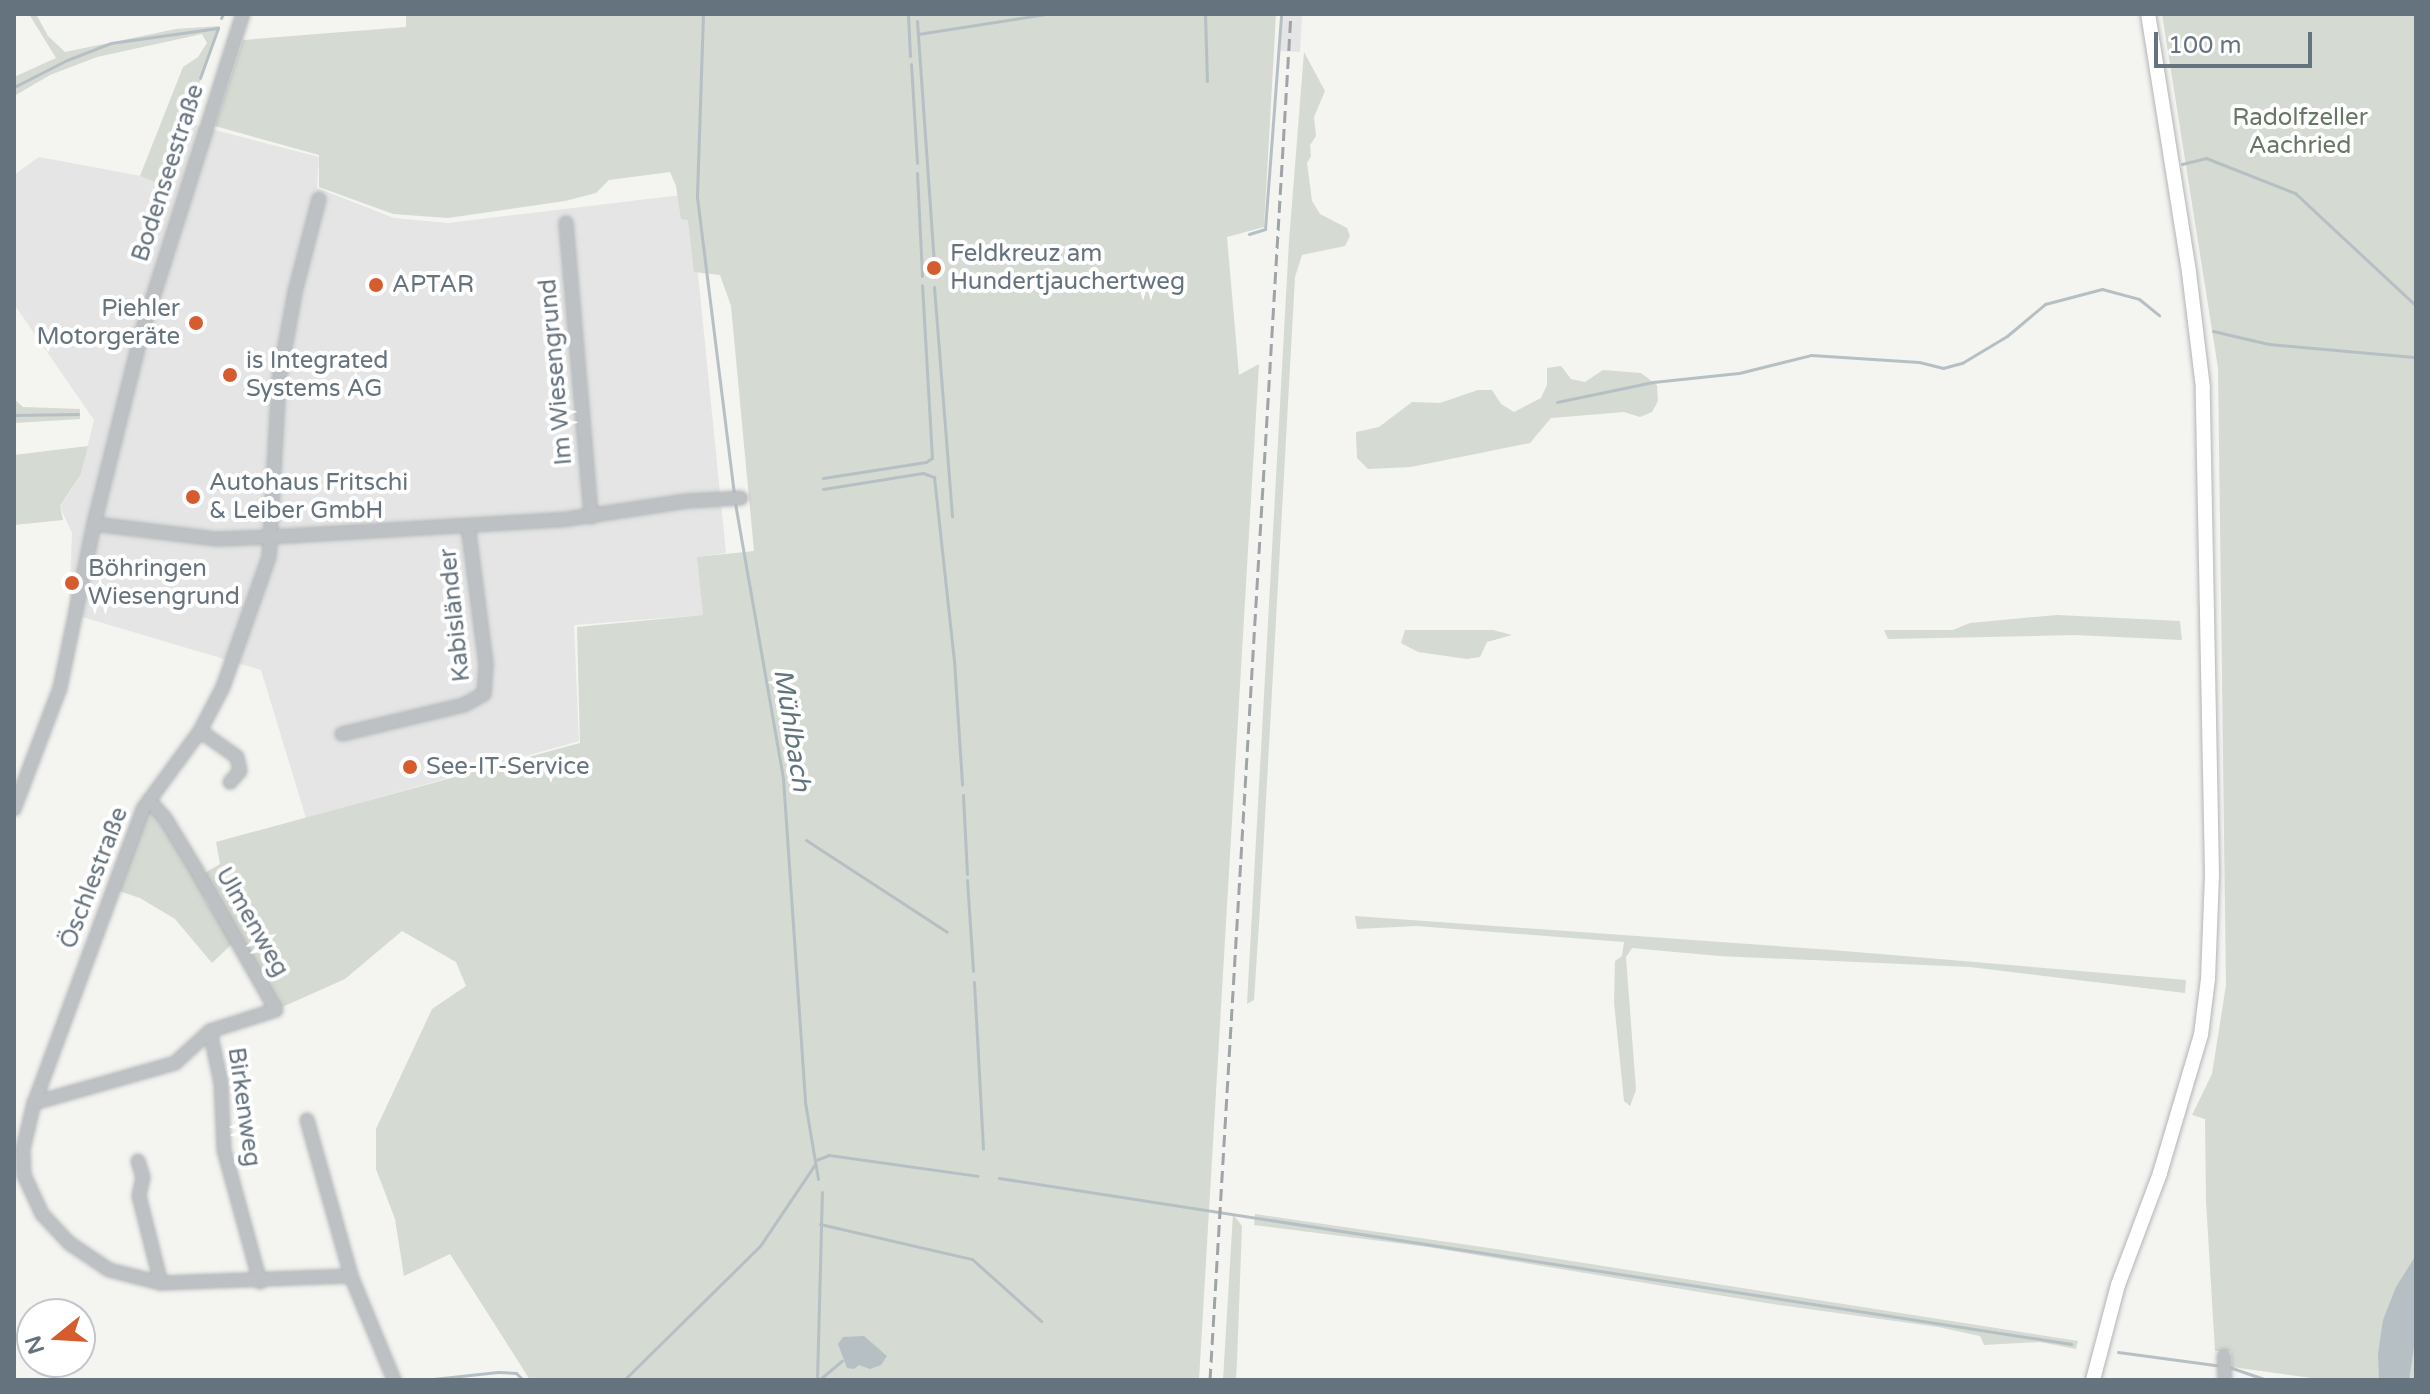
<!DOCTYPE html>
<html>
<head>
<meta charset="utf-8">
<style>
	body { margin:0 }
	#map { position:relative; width:2430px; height:1394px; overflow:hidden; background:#f4f4f0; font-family:"Varela Round",sans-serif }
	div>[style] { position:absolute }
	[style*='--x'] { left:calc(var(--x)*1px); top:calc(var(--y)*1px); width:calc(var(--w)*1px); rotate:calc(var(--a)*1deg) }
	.built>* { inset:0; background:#e4e5e4 }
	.green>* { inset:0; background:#d5dad2 }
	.water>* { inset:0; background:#b6c0c4 }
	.stream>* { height:3px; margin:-1.5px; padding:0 1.5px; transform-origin:1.5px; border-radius:1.5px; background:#b6c0c4 }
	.roads { filter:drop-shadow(0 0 2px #b1b5b8) drop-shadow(0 0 2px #b1b5b8) }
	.minor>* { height:12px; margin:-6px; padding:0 6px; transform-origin:6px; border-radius:6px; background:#bdc1c4 }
	.major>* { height:14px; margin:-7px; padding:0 7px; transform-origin:7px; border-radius:7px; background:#fff }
	.rail>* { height:3px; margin-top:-1.5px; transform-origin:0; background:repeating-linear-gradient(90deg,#9fa4a9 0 12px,transparent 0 18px) }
	.dots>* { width:22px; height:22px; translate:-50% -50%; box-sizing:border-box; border:4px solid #fff; border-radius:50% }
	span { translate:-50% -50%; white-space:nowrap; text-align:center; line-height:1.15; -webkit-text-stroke:8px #fff; paint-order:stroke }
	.park-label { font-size:24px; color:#677763 }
	.street-label { font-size:24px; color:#65737f }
	.poi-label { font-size:24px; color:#65737f }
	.left { translate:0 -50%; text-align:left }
	.right { translate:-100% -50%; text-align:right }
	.water-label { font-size:26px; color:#61747c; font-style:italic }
	.frame { position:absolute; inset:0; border:16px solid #65737f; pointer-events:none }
	.north { position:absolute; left:16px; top:1298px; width:80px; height:80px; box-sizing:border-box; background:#fff; border:2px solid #c1c7cc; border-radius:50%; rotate:252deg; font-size:22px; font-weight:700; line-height:32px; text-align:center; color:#65737f }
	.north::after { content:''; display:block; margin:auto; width:28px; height:36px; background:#d55c2f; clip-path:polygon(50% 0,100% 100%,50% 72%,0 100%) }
	.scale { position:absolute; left:2154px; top:32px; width:158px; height:36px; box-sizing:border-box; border:4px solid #65737f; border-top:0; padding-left:10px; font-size:24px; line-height:28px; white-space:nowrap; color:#65737f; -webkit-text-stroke:6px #fff; paint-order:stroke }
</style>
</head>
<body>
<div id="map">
	<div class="built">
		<i style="clip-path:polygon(1282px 14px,1302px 14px,1300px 52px,1280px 51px)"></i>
		<i style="clip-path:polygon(180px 121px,319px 157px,317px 188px,394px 218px,448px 223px,690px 194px,726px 553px,698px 557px,703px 615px,574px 625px,579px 741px,306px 818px,261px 670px,69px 613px,72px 533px,60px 507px,81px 474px,94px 420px,14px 304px,14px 175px,39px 157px,157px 179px)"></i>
	</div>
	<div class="green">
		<i style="clip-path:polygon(29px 14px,36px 14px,48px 36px,65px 52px,176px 29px,220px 26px,163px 185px,140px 176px,183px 67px,198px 57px,207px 43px,202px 34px,97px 57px,50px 75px,14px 96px,14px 77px,56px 58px)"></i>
		<i style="clip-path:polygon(406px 14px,1276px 14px,1264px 227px,1227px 237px,1239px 375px,1259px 364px,1199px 1380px,530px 1380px,450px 1254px,404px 1276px,395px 1219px,376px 1169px,376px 1129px,432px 1009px,466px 986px,456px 962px,402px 931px,345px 979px,280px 1008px,203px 874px,220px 864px,216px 842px,580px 743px,577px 627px,703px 615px,697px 557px,754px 551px,731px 306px,720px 275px,694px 272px,688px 220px,681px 219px,676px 186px,670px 172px,609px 180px,596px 193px,565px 201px,448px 218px,393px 214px,319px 187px,319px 155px,215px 126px,243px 40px,406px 27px)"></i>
		<i style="clip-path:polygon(2162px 14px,2416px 14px,2416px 1380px,2326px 1380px,2232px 1367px,2231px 1351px,2215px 1351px,2206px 1201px,2205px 1119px,2192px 1115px,2212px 1074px,2226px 985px,2218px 368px)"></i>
		<i style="clip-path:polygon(1304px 52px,1325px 91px,1314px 117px,1316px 136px,1310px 145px,1311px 156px,1307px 163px,1312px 201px,1320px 214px,1347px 228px,1350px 236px,1345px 246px,1302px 255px,1295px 277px,1260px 908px,1254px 1000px,1247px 1004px,1289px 241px)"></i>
		<i style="clip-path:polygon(1561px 366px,1571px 379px,1585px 382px,1603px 370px,1641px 373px,1657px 385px,1658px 401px,1652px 412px,1640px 417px,1624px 412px,1551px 418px,1530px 443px,1411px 467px,1368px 469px,1357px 458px,1356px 432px,1379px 427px,1412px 402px,1440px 403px,1478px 390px,1492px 390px,1501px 404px,1514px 412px,1541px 398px,1547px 385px,1547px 368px)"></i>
		<i style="clip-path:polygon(14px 399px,23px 407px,80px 409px,80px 419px,14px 423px)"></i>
		<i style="clip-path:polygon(88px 446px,81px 474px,60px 506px,63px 520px,14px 525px,14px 455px)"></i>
		<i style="clip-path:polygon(2057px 615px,2180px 621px,2182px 640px,2075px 635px,1888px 639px,1884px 630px,1953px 630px,1970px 623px)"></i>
		<i style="clip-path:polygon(1405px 630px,1493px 630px,1512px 635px,1487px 642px,1480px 657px,1467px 659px,1418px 652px,1401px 643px)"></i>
		<i style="clip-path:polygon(149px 800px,196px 869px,205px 900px,233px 943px,212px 963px,175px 919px,140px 898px,113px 889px)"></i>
		<i style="clip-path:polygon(1355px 916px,1832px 950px,2186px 980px,2185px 993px,1970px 967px,1719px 956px,1632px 948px,1626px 957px,1636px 1090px,1630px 1106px,1624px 1101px,1614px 1002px,1615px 961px,1622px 956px,1624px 942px,1416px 926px,1357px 929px)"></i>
		<i style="clip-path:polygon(1233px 1214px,1242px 1226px,1237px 1361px,1236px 1380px,1223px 1380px)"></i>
		<i style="clip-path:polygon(1255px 1214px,1489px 1248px,2078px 1341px,2076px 1349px,2040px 1342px,1984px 1345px,1980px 1336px,1938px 1327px,1766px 1303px,1428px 1247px,1254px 1225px)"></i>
	</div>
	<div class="water">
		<i style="clip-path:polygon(2416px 1255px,2416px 1334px,2409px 1380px,2379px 1380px,2378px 1354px,2383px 1320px,2396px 1287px)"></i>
		<i style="clip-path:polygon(864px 1336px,887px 1356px,881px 1365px,870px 1369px,859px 1365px,854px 1369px,847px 1368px,838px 1344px,843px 1337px)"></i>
	</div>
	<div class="stream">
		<i style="--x:703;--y:14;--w:183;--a:91.9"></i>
		<i style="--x:697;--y:197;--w:301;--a:82.9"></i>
		<i style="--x:908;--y:14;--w:42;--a:87.3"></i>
		<i style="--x:1205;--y:14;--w:67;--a:88.3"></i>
		<i style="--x:221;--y:18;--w:4;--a:-63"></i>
		<i style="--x:917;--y:21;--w:245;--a:86"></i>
		<i style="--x:918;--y:34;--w:129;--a:-8.9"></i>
		<i style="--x:911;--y:64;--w:99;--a:86.5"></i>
		<i style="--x:14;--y:87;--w:59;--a:-27"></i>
		<i style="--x:67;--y:60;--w:47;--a:-21.1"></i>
		<i style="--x:111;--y:43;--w:108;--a:-8"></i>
		<i style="--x:218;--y:28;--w:53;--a:109.8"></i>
		<i style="--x:2182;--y:164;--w:25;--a:-14"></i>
		<i style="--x:2206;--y:158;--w:96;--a:21.5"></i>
		<i style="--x:2295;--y:193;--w:166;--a:43"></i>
		<i style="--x:917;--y:173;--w:103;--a:87.2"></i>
		<i style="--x:1249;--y:234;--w:17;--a:-17"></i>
		<i style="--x:1265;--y:229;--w:216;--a:-85.7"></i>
		<i style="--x:934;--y:287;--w:230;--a:85.5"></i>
		<i style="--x:2213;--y:331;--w:57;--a:13.1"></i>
		<i style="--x:2269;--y:344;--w:148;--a:5.1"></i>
		<i style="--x:1557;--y:402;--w:98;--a:-11.8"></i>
		<i style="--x:1653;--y:382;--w:86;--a:-6"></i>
		<i style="--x:1739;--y:373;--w:74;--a:-14"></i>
		<i style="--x:1811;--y:355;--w:108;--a:3.7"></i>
		<i style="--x:1919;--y:362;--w:25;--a:14"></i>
		<i style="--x:1943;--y:368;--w:20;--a:-15"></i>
		<i style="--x:1962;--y:363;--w:52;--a:-31"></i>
		<i style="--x:2007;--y:336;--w:50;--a:-40.1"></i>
		<i style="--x:2045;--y:304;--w:59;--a:-14.7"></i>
		<i style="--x:2102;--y:289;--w:38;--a:15"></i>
		<i style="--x:2139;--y:299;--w:26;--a:39"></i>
		<i style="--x:14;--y:415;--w:64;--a:-0.9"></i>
		<i style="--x:823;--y:478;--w:104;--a:-8.8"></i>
		<i style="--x:926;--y:462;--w:7;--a:-34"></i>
		<i style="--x:932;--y:458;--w:173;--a:-93.3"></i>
		<i style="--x:823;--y:489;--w:101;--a:-9.1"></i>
		<i style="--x:923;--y:473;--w:12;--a:20"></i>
		<i style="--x:934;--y:477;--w:184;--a:83.8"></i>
		<i style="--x:954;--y:660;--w:125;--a:86.3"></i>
		<i style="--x:735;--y:503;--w:279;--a:80.1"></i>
		<i style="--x:783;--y:778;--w:325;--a:86.1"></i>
		<i style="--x:805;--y:1102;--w:78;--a:80.4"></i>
		<i style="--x:963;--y:795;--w:79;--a:87.1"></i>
		<i style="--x:806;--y:840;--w:168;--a:33.1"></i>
		<i style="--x:967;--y:880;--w:91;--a:86.2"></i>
		<i style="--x:974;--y:982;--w:167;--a:86.9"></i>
		<i style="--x:816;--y:1160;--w:14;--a:-21"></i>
		<i style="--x:829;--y:1155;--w:150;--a:8"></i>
		<i style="--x:999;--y:1178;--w:1085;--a:8.8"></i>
		<i style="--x:820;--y:1224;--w:156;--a:13"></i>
		<i style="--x:972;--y:1259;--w:93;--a:41.9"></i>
		<i style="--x:2118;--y:1352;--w:105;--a:7.7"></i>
		<i style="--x:2229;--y:1367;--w:40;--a:18.9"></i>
		<i style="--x:424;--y:1380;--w:74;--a:-6.2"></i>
		<i style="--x:498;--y:1372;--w:18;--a:3"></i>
		<i style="--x:516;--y:1373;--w:10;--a:45"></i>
		<i style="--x:624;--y:1380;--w:191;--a:-44.6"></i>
		<i style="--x:760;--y:1246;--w:99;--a:-56.1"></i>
		<i style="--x:817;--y:1380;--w:188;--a:-88.5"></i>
		<i style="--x:819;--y:1380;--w:30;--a:-40"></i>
	</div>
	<div class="roads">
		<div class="minor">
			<i style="--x:319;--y:199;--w:96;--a:104.5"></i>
			<i style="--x:295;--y:292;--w:89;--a:100.3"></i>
			<i style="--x:279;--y:380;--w:177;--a:93.2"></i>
			<i style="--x:269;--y:557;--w:138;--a:109.5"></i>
			<i style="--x:223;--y:687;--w:50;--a:117.6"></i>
			<i style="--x:200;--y:731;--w:97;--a:126.2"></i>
			<i style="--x:143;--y:809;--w:314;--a:110.3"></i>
			<i style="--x:34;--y:1103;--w:47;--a:103.4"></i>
			<i style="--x:23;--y:1149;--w:26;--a:88"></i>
			<i style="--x:24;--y:1175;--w:43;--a:65.2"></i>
			<i style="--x:42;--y:1214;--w:40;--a:47"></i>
			<i style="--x:69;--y:1243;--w:48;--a:34"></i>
			<i style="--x:109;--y:1270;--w:54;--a:14"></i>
			<i style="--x:161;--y:1283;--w:190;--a:-2.1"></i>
			<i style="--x:566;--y:223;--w:295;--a:85.1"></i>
			<i style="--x:94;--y:524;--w:124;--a:7"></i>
			<i style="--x:217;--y:539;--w:54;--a:-2.1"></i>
			<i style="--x:271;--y:537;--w:290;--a:-3.4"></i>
			<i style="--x:561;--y:520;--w:127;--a:-8.6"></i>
			<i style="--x:687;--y:501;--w:54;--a:-3.2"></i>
			<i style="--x:200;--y:731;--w:45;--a:35.1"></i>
			<i style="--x:237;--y:757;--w:14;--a:78"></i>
			<i style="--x:240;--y:771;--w:15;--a:132"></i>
			<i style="--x:342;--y:734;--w:125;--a:-13.4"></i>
			<i style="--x:464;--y:705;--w:23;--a:-29"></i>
			<i style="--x:484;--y:694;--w:30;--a:-86"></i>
			<i style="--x:486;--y:664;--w:139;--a:-97.4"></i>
			<i style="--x:14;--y:809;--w:129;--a:-69.2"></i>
			<i style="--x:60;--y:688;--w:167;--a:-78.3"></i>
			<i style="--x:94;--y:524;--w:198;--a:-76"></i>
			<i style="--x:142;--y:332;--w:334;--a:-72.4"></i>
			<i style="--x:210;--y:1031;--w:53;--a:78.1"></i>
			<i style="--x:221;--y:1083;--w:67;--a:87.4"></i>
			<i style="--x:224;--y:1150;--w:137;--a:74.7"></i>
			<i style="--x:34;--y:1103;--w:147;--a:-15.8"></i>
			<i style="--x:175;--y:1063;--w:47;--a:-42.4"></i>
			<i style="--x:210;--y:1031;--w:69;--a:-17.7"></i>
			<i style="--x:276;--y:1010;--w:162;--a:-119.6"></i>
			<i style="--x:196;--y:869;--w:60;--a:-121.3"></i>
			<i style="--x:165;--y:818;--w:24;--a:-132"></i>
			<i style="--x:307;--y:1120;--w:162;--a:74.2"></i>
			<i style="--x:351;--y:1276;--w:113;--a:67.5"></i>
			<i style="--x:138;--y:1161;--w:17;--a:73"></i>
			<i style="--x:143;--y:1177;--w:19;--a:102"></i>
			<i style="--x:139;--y:1196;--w:90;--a:75.8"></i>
			<i style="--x:2224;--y:1356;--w:24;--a:88"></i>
		</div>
		<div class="major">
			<i style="--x:2093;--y:1380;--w:98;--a:-75.3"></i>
			<i style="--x:2118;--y:1285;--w:120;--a:-69.4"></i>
			<i style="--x:2160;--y:1173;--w:144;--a:-73.5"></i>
			<i style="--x:2201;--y:1035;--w:56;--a:-82.9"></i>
			<i style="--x:2208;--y:979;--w:104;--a:-87.8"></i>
			<i style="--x:2212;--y:875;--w:487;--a:-91.1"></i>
			<i style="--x:2203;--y:388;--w:117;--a:-96.9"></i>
			<i style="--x:2189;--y:272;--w:261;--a:-99"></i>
		</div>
	</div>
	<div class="rail">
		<i style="--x:1210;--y:1380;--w:1368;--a:-86.61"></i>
	</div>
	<div class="dots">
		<i style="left:934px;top:268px;background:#d55c2f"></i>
		<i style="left:376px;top:285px;background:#d55c2f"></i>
		<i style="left:196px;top:323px;background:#d55c2f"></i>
		<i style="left:230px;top:375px;background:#d55c2f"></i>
		<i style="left:193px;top:497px;background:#d55c2f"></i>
		<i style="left:72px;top:583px;background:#d55c2f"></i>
		<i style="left:410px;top:767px;background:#d55c2f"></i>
	</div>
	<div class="park-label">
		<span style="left:2300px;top:132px">Radolfzeller<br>Aachried</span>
	</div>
	<div class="street-label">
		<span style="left:168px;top:173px;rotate:-72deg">Bodenseestraße</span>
		<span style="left:556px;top:372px;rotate:-95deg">Im Wiesengrund</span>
		<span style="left:455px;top:615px;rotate:-96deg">Kabisländer</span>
		<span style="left:94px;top:878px;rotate:-69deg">Öschlestraße</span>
		<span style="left:252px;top:922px;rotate:60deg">Ulmenweg</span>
		<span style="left:244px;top:1107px;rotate:82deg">Birkenweg</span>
	</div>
	<div class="poi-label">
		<span class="left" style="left:950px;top:268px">Feldkreuz am<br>Hundertjauchertweg</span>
		<span class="left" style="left:392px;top:285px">APTAR</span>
		<span class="right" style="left:180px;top:323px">Piehler<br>Motorgeräte</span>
		<span class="left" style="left:246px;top:375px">is Integrated<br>Systems AG</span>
		<span class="left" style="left:209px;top:497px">Autohaus Fritschi<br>&amp; Leiber GmbH</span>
		<span class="left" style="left:88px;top:583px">Böhringen<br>Wiesengrund</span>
		<span class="left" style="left:426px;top:767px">See-IT-Service</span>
	</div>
	<div class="water-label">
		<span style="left:792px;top:730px;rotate:81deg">Mühlbach</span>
	</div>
	<div class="frame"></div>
	<div class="north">N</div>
	<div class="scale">100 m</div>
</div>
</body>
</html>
